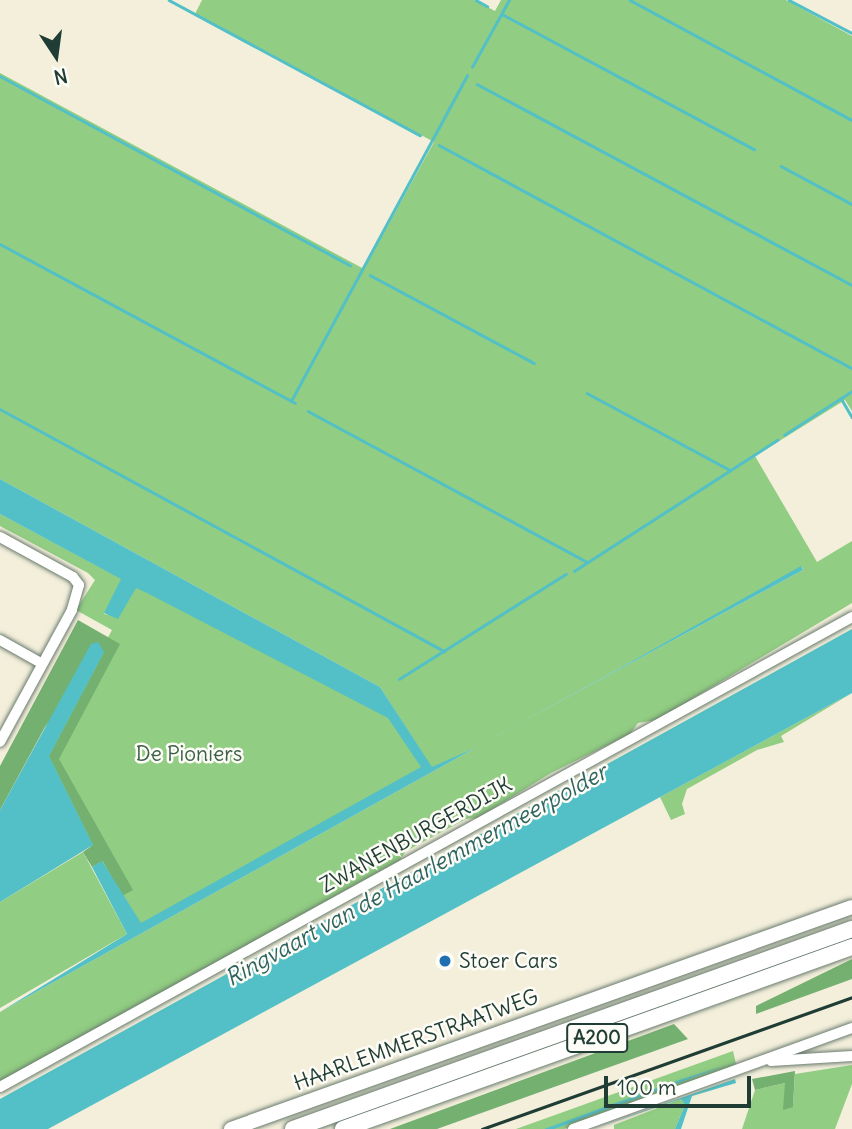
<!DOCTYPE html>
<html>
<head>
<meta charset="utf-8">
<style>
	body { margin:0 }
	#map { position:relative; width:852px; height:1129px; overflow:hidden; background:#f3efdb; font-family:Delius,sans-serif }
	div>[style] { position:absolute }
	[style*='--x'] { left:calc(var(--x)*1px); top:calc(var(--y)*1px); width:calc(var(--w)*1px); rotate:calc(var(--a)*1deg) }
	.green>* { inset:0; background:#91cd82 }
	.forest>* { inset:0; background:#74b070 }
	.water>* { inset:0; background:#52c0c6 }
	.stream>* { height:2.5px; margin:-1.25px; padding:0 1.25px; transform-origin:1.25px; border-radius:1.25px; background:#52c0c6 }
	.roads { filter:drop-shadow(0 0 2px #697b6e) drop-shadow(0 0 2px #697b6e) }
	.minor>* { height:10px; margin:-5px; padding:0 5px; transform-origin:5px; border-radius:5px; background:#fff }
	.major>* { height:14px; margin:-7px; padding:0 7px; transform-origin:7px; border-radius:7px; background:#fff }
	.highway>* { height:16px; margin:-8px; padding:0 8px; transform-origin:8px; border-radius:8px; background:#fff }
	.rail>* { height:2.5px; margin:-1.25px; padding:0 1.25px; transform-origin:1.25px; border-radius:1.25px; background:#1f3d34 }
	.dots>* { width:19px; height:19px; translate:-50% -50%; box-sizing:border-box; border:4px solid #fdfcf7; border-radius:50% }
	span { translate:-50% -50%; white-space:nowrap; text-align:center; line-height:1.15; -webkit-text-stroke:5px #fdfcf7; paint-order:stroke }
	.shield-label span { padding:2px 5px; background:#fdfcf7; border:2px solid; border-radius:5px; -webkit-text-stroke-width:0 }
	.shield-label { font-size:19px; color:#1f3d34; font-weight:700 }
	.park-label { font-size:21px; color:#3c6148 }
	.street-label { font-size:21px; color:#1f3d34 }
	.poi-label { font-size:21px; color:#1f3d34 }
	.left { translate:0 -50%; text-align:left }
	.water-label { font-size:23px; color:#2e6460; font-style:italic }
	.north { position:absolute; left:21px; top:21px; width:70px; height:70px; -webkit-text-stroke:5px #fdfcf7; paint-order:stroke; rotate:167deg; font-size:19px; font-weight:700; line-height:28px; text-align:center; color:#1f3d34 }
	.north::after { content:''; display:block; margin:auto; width:24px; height:32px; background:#1f3d34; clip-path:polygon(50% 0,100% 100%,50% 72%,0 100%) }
	.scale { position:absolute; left:604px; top:1076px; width:147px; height:32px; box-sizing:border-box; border:4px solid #1f3d34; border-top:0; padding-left:9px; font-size:21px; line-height:24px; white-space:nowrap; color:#1f3d34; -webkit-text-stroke:5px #fdfcf7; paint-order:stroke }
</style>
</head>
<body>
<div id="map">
	<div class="green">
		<i style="clip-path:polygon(evenodd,202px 0,474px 0,495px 11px,501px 0,786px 0,852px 36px,852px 411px,845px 400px,755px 456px,817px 562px,852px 541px,852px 603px,657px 720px,638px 723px,630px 734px,551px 773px,478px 818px,466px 819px,406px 851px,400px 860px,0 1082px,0 1012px,477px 747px,432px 768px,380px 687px,0 479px,0 73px,364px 269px,434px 142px,195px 14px,202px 0,802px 567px,803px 570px,485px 742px,613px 672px,802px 567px)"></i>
		<i style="clip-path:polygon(0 514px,122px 579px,104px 614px,109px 615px,136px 585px,392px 714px,426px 768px,138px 930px,42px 760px,112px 630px,76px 610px,95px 580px,88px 573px,0 526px)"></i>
		<i style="clip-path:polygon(852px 693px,781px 736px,784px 742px,757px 750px,687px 789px,682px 804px,685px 814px,671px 820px,660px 797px)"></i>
		<i style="clip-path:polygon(83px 852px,127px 934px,0 1008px,0 902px)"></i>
		<i style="clip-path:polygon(733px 1051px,736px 1064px,731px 1067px,624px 1108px,564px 1129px,516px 1129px)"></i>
		<i style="clip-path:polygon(852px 1065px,852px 1084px,835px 1129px,742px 1129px,755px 1090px,785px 1083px,793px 1107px,795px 1074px)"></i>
		<i style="clip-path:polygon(681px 1099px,685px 1105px,675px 1129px,614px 1129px,614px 1125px)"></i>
	</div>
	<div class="forest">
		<i style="clip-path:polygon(78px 620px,120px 644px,59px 759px,133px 890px,122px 896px,103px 861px,92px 867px,83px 852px,93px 845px,49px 756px,104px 652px,45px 727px,0 810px,0 766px)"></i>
		<i style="clip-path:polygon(852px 959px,852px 979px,756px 1014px,756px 1006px)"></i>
		<i style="clip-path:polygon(674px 1024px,688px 1039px,437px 1129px,390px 1129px)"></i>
		<i style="clip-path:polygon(795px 1071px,793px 1107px,783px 1110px,785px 1083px,755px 1090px,752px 1079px)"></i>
	</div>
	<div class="water">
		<i style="clip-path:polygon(0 479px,380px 687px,432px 767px,477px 747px,0 1012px,127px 934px,92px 867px,102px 861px,141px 923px,421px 767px,388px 718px,147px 593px,136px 588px,118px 619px,104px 613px,121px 579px,0 514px)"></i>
		<i style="clip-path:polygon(801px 566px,803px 570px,485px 742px,613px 672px)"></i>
		<i style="clip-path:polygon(852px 629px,852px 693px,48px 1129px,0 1129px,0 1099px)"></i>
		<i style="clip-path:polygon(98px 642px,104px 652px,49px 756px,93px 845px,0 902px,0 810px,91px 644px)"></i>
		<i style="clip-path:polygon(727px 1065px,554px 1129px,544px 1129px,682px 1079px)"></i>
		<i style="clip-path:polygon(735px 1079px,736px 1083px,692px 1096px,681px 1129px,675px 1129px,685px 1105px,681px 1099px,592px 1129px)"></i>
	</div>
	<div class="stream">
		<i style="--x:169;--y:0;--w:285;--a:28.3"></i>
		<i style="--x:476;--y:0;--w:13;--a:29"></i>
		<i style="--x:630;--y:0;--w:252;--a:28.4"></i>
		<i style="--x:789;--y:0;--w:71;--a:27.6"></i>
		<i style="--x:502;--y:14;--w:286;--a:28.2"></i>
		<i style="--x:472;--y:67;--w:77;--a:-61.1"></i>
		<i style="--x:0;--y:76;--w:398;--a:28.4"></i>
		<i style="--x:477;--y:84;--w:425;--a:28.2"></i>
		<i style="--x:439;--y:145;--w:469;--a:28.4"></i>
		<i style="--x:781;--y:166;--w:81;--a:28.2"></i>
		<i style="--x:0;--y:244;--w:335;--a:28.3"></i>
		<i style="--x:370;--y:275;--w:186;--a:28.2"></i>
		<i style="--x:587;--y:393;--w:162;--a:28.3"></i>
		<i style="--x:841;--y:398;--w:22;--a:60"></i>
		<i style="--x:291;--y:401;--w:370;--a:-61.6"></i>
		<i style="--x:0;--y:409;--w:506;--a:28.59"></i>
		<i style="--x:308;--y:411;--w:317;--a:28.4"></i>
		<i style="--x:784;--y:435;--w:81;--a:-32.9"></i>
		<i style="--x:574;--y:571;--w:242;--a:-32.8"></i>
		<i style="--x:399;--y:679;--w:197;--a:-32.2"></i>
	</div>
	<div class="roads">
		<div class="minor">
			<i style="--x:0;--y:537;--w:83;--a:28.7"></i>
			<i style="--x:73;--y:577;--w:10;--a:53"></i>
			<i style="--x:79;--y:585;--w:26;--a:106"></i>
			<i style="--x:72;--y:610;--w:150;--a:118.6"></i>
			<i style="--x:0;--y:640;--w:47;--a:29.3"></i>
			<i style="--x:771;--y:1061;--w:81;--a:-3.5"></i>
			<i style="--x:0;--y:1087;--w:973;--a:-28.88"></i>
			<i style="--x:573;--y:1129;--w:297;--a:-19.9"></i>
		</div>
		<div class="major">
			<i style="--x:231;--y:1129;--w:659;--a:-19.67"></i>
		</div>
		<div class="highway">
			<i style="--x:293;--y:1129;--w:594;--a:-19.69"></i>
			<i style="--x:343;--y:1129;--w:541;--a:-19.68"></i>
		</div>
	</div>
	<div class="rail">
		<i style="--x:482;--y:1129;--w:393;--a:-19.6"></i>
	</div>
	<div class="dots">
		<i style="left:445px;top:961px;background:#1f6fb2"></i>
	</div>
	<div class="shield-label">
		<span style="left:597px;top:1038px">A200</span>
	</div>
	<div class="park-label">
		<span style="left:189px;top:754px">De Pioniers</span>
	</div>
	<div class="street-label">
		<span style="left:416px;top:835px;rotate:-29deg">ZWANENBURGERDIJK</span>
		<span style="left:416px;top:1040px;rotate:-20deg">HAARLEMMERSTRAATWEG</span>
	</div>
	<div class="poi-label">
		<span class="left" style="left:459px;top:961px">Stoer Cars</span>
	</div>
	<div class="water-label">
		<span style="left:416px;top:875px;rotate:-29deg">Ringvaart van de Haarlemmermeerpolder</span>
	</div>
	<div class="north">N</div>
	<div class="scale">100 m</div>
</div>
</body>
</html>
